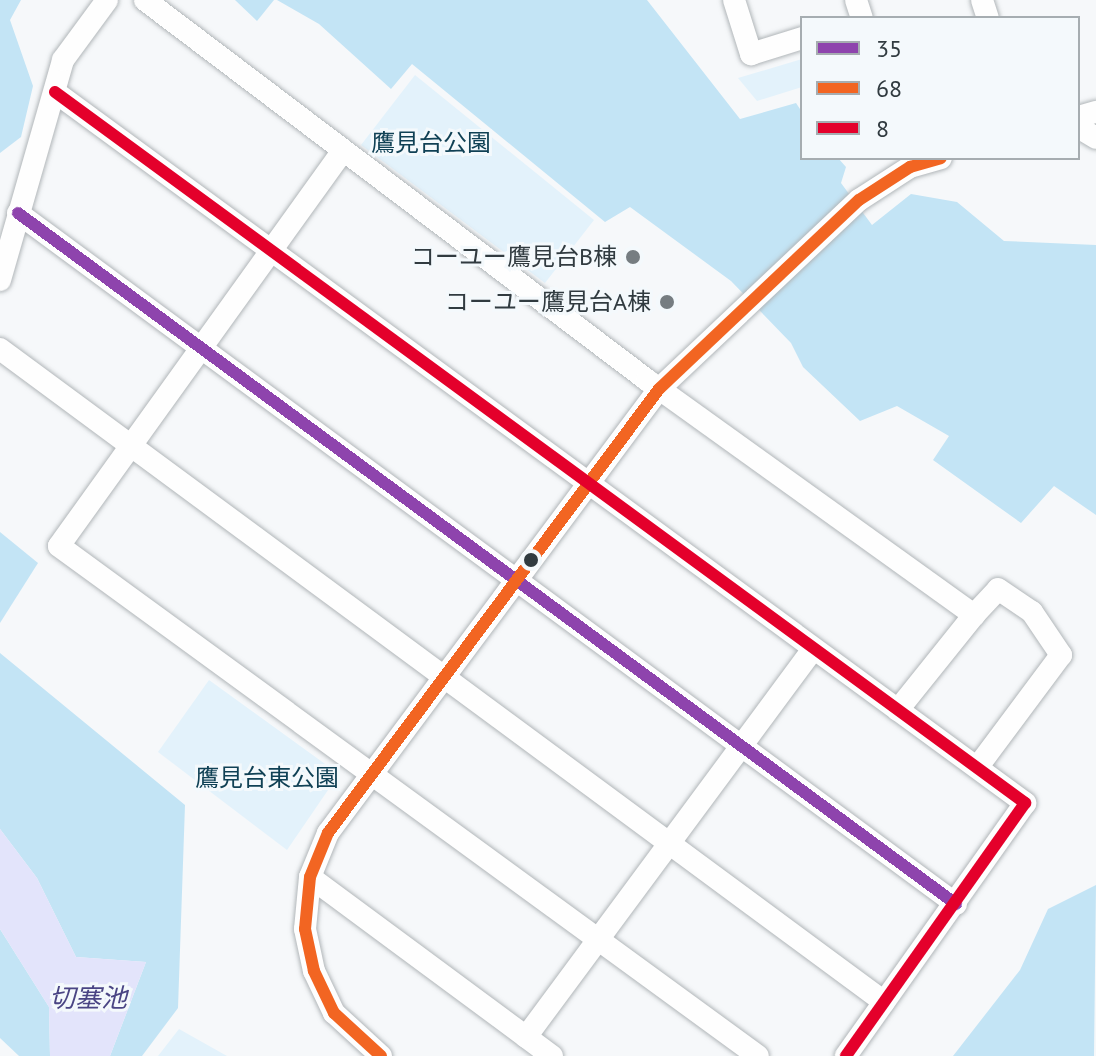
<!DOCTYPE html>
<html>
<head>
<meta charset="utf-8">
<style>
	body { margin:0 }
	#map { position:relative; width:1096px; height:1056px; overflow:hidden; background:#f6f8fa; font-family:"PT Sans","Noto Sans JP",sans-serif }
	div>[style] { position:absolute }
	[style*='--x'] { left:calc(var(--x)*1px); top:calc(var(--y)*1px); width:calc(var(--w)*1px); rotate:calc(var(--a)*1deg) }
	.green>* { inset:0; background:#e3f2fb }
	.forest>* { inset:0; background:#c3e4f5 }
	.water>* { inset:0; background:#e3e4fb }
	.roads { filter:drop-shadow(0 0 2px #b1b6b9) drop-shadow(0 0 2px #b1b6b9) }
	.minor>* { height:22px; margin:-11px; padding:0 11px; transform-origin:11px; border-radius:11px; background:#fefefe }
	.bus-1>* { height:12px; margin:-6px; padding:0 6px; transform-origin:6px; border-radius:6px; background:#8e44ad }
	.bus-2>* { height:12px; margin:-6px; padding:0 6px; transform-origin:6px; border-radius:6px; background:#f26522 }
	.bus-3>* { height:12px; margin:-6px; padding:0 6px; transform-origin:6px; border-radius:6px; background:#e4002b }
	.dots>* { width:22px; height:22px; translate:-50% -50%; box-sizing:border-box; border:4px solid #f4f9fc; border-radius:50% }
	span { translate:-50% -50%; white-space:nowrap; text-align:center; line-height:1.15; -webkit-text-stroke:6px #f4f9fc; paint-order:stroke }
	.park-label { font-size:24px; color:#104155 }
	.poi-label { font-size:24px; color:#313b40 }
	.right { translate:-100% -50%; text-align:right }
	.water-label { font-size:26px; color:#4a4584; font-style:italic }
	.legend { position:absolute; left:800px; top:16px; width:280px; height:144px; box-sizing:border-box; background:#f4f9fc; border:2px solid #a6adb1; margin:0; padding:10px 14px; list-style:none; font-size:24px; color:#313b40 }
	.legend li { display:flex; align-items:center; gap:16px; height:40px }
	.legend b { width:40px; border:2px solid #a6adb1 }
</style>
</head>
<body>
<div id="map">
	<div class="green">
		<i style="clip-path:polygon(802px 59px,802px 87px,757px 101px,738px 78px)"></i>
		<i style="clip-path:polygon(415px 75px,594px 220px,545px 283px,361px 145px)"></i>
		<i style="clip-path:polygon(209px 680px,339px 774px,287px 850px,158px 752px)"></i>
		<i style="clip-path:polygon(179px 1029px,227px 1056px,158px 1056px)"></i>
	</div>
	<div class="forest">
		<i style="clip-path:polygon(0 0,21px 0,10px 20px,33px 86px,21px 137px,0 153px)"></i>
		<i style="clip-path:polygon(235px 0,274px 0,257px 21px)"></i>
		<i style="clip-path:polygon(277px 0,647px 0,740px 119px,796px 103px,802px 112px,802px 158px,838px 158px,846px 167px,841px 183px,872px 225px,911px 194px,957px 202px,1004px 241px,1096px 245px,1096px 515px,1054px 486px,1021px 523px,933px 460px,949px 436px,897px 406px,860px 421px,803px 367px,791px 343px,731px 281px,630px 207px,605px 222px,412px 64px,391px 89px,319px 24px)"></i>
		<i style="clip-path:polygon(0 532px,38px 563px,0 623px)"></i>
		<i style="clip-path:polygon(0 653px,185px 805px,178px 1008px,142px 1056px,110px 1056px,146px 962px,76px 957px,37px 878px,0 829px)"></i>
		<i style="clip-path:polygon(1096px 885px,1094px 1056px,953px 1056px,1020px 970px,1048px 909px)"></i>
		<i style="clip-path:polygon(0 929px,49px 1007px,50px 1056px,19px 1056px,0 1038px)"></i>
	</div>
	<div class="water">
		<i style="clip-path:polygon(0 829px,37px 878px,76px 957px,146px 962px,110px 1056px,50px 1056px,49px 1007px,0 929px)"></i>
	</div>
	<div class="roads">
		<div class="minor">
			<i style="--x:145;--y:0;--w:630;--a:37.12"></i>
			<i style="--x:647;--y:380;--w:403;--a:35.7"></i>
			<i style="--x:974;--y:615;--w:122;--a:128.7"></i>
			<i style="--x:734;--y:0;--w:57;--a:72.5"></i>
			<i style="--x:751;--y:54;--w:53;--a:-17.4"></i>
			<i style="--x:856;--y:0;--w:19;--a:72"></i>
			<i style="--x:982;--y:0;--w:19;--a:72"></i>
			<i style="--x:55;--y:92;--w:1203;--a:36.24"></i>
			<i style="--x:1025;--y:803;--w:310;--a:125.3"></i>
			<i style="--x:1078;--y:117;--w:19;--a:-16"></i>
			<i style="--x:1078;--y:127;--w:21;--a:31"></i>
			<i style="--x:342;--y:152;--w:485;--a:125.7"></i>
			<i style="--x:59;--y:546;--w:865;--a:36.12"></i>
			<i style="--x:18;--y:213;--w:1165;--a:36.38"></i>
			<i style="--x:0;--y:280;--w:229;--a:-74"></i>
			<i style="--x:63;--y:60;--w:74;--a:-53.7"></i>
			<i style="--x:0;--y:349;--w:1099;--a:36.45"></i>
			<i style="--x:974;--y:615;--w:35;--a:-47"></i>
			<i style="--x:998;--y:589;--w:41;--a:34.1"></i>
			<i style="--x:1032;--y:612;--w:52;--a:56"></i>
			<i style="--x:1061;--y:655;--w:137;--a:126.7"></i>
			<i style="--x:310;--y:877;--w:301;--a:36.5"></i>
			<i style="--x:526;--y:1037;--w:481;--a:-53.5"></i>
			<i style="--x:381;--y:1056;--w:64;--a:-137.5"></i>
			<i style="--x:334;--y:1013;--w:47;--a:-115.5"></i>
			<i style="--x:314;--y:971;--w:43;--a:-102.1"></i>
			<i style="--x:305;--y:929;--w:52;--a:-84.5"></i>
			<i style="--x:310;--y:877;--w:48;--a:-67.8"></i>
			<i style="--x:328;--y:833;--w:554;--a:-53.3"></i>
			<i style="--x:659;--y:389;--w:275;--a:-43.4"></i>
			<i style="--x:859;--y:200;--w:61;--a:-32.9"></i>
			<i style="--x:910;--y:167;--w:32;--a:-16"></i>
		</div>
	</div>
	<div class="bus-1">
		<i style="--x:18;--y:213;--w:1165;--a:36.38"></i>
	</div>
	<div class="bus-2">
		<i style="--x:381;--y:1056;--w:64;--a:-137.5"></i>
		<i style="--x:334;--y:1013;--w:47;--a:-115.5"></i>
		<i style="--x:314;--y:971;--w:43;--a:-102.1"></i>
		<i style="--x:305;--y:929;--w:52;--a:-84.5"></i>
		<i style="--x:310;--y:877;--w:48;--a:-67.8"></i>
		<i style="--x:328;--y:833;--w:554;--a:-53.3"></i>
		<i style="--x:659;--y:389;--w:275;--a:-43.4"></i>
		<i style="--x:859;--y:200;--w:61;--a:-32.9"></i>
		<i style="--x:910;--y:167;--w:32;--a:-16"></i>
	</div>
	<div class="bus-3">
		<i style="--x:55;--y:92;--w:1203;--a:36.24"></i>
		<i style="--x:1025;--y:803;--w:310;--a:125.3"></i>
	</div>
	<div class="dots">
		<i style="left:633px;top:257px;background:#767d81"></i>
		<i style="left:667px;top:302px;background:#767d81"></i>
		<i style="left:531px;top:560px;background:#313b40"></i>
	</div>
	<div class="park-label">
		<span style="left:431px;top:143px">鷹見台公園</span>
		<span style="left:267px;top:778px">鷹見台東公園</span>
	</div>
	<div class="poi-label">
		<span class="right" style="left:617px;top:257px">コーユー鷹見台B棟</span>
		<span class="right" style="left:651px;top:302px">コーユー鷹見台A棟</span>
	</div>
	<div class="water-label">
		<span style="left:88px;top:998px">切塞池</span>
	</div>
	<ul class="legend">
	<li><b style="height:10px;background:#8e44ad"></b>35</li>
	<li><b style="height:10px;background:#f26522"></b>68</li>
	<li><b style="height:10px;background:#e4002b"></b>8</li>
	</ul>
</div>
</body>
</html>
